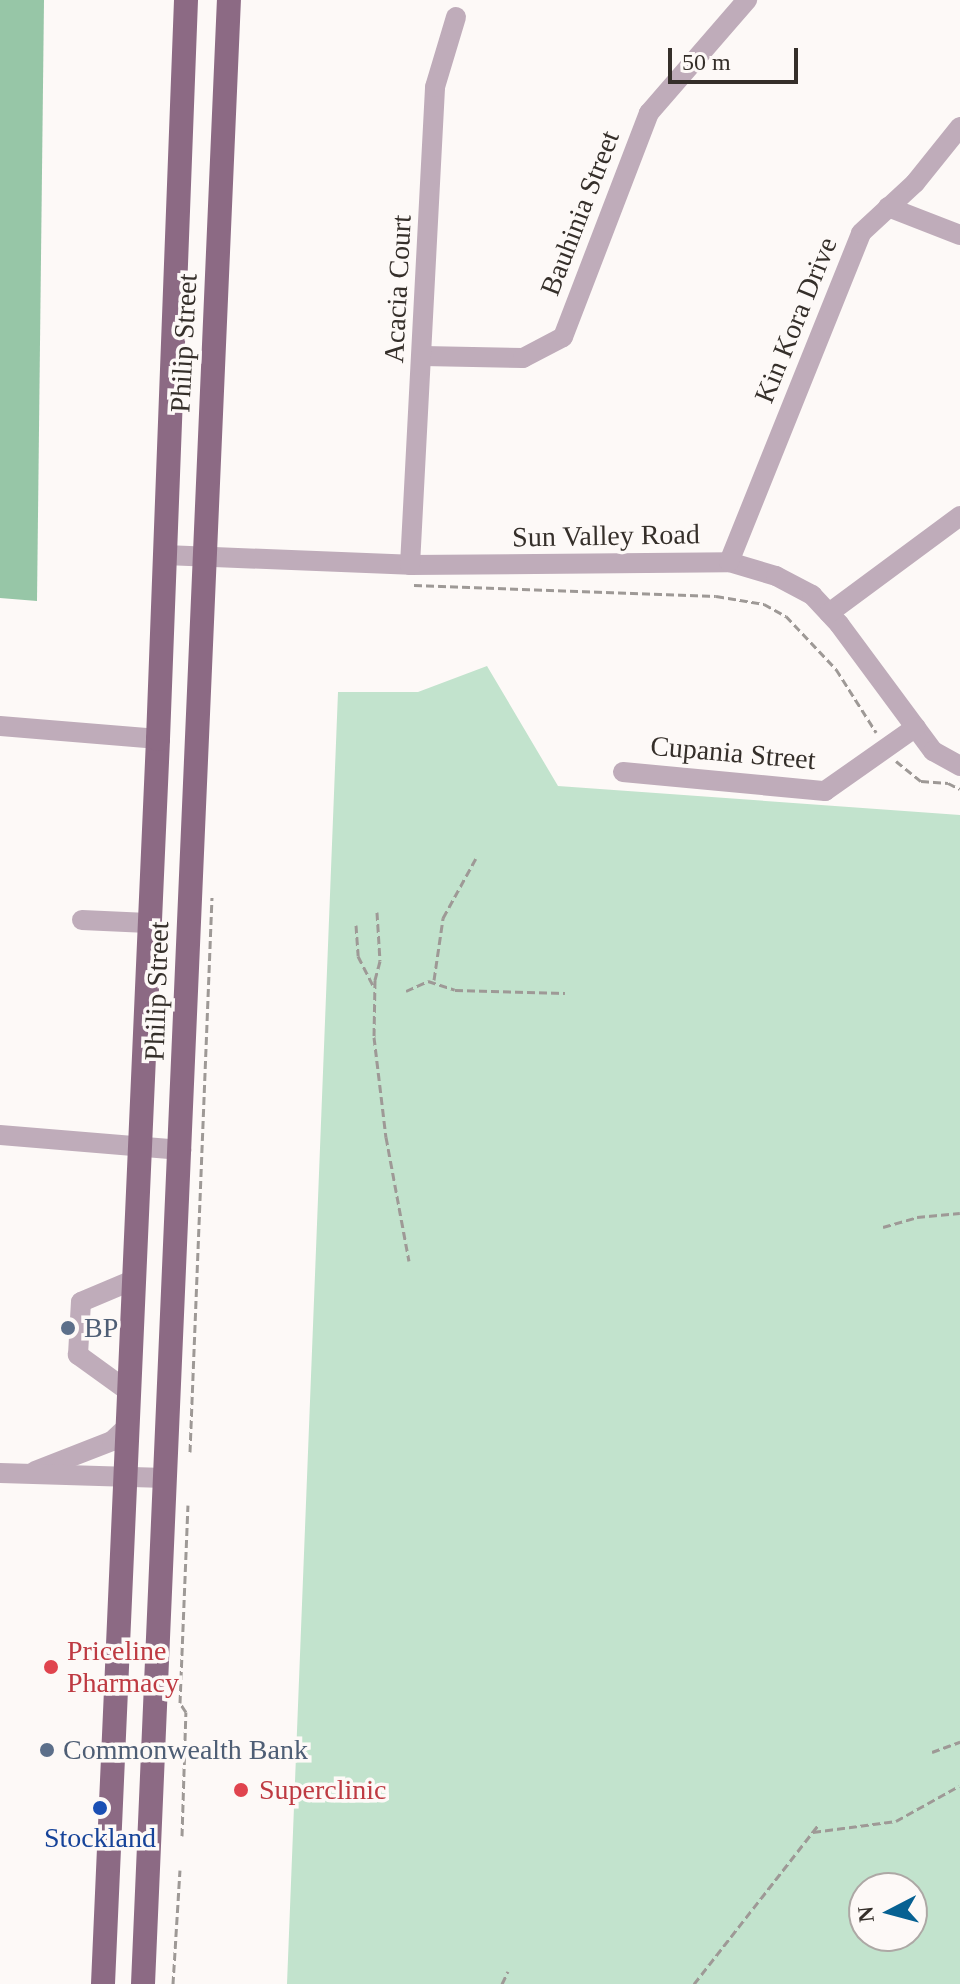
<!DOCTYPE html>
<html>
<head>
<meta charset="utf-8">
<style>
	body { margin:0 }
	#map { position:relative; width:960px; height:1984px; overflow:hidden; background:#fdf9f7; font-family:Georgia,serif }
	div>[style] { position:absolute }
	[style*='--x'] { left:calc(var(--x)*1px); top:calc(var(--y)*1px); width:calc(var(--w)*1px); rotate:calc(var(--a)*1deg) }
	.green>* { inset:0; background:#c2e3cd }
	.forest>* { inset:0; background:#97c6a7 }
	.path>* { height:3px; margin-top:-1.5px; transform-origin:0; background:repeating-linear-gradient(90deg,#9e9996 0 8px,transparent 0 12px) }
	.minor>* { height:20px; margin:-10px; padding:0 10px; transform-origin:10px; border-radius:10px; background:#bfacba }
	.major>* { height:24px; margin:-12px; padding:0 12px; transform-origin:12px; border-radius:12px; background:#8c6a84 }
	.dots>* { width:22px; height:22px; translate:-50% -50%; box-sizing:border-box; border:4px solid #fdf9f7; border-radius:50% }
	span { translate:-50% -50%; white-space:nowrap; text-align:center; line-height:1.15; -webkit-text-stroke:7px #fdf9f7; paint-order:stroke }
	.street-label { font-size:28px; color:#352f2a }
	.service-label { font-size:28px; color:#4e5e75 }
	.left { translate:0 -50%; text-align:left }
	.health-label { font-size:28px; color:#be3a42 }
	.transit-label { font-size:28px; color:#164399 }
	.north { position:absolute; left:848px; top:1872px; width:80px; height:80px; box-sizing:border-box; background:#fdf9f7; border:2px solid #ada8a5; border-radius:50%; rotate:264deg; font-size:22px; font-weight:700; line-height:32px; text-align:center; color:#352f2a }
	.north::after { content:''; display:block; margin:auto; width:28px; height:36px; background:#076192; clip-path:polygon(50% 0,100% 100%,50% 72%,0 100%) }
	.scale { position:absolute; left:668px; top:48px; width:130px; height:36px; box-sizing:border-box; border:4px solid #352f2a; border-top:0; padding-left:10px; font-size:24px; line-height:28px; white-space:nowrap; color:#352f2a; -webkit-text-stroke:6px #fdf9f7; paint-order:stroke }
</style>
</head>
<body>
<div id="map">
	<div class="green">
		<i style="clip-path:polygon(evenodd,487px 666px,558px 786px,960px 815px,960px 1984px,287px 1984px,338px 692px,418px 692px,487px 666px,864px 1888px,912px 1888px,912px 1936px,864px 1936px,864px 1888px)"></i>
	</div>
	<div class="forest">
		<i style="clip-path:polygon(0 0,44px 0,37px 601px,0 598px)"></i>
	</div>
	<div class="path">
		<i style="--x:414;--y:585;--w:302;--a:2.1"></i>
		<i style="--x:716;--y:596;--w:49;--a:9.5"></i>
		<i style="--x:764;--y:604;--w:25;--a:29"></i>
		<i style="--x:786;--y:616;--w:73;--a:46.7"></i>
		<i style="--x:836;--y:669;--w:75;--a:57.6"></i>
		<i style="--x:896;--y:761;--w:32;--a:39"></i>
		<i style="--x:921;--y:781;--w:27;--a:4"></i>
		<i style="--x:948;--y:783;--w:13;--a:27"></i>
		<i style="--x:377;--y:912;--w:49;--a:86.5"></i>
		<i style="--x:380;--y:961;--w:20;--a:105"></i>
		<i style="--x:375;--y:980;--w:57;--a:91"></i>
		<i style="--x:374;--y:1037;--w:101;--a:83.2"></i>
		<i style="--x:386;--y:1137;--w:126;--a:79.5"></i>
		<i style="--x:356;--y:925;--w:31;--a:86"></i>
		<i style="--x:358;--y:956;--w:33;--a:63"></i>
		<i style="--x:434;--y:980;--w:63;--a:-81.7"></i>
		<i style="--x:443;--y:918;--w:68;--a:-61.2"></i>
		<i style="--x:406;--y:991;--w:24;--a:-24"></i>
		<i style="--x:428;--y:981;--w:28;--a:18"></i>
		<i style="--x:455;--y:990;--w:110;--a:1.6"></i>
		<i style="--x:883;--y:1227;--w:35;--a:-16"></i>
		<i style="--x:917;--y:1217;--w:43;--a:-5.3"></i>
		<i style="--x:190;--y:1452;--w:555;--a:-87.73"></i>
		<i style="--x:932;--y:1752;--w:30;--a:-20"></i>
		<i style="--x:813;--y:1832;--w:84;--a:-7.5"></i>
		<i style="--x:896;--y:1821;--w:72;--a:-29.1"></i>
		<i style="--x:182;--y:1836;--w:124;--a:-88.2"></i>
		<i style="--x:186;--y:1712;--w:11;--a:-124"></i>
		<i style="--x:180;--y:1703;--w:198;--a:-87.7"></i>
		<i style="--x:173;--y:1984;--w:114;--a:-86.5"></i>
		<i style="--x:502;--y:1984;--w:14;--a:-65"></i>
		<i style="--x:694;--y:1984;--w:203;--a:-52"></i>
	</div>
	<div class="minor">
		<i style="--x:888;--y:207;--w:77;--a:21.3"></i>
		<i style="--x:423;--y:356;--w:100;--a:1.1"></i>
		<i style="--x:523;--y:358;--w:45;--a:-27.7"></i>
		<i style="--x:563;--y:337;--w:240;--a:-69"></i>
		<i style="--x:649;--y:113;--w:150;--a:-49.1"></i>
		<i style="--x:165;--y:555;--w:245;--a:2.3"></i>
		<i style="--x:410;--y:565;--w:319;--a:-0.5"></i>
		<i style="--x:729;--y:562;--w:49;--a:16.6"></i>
		<i style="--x:776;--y:576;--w:41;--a:27.8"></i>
		<i style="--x:812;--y:595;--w:40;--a:47"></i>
		<i style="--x:839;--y:624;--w:158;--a:53.5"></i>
		<i style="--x:933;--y:751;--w:31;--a:29"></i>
		<i style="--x:729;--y:562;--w:354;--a:-68.1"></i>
		<i style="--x:861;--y:233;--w:74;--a:-42.8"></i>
		<i style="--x:915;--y:183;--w:72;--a:-51.2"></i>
		<i style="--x:410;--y:565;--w:479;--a:-87"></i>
		<i style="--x:435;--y:87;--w:73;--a:-73.3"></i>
		<i style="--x:829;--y:613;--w:163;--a:-36.5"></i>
		<i style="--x:0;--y:726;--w:159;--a:4.7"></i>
		<i style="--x:623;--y:772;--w:203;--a:5.4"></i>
		<i style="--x:825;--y:791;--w:111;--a:-35.1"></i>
		<i style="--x:82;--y:920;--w:66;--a:2.6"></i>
		<i style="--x:0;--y:1135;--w:182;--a:4.7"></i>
		<i style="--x:128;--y:1391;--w:62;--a:-144.2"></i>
		<i style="--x:78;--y:1355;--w:53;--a:-86.8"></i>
		<i style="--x:81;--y:1302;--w:56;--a:-22.9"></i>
		<i style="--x:35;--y:1471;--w:83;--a:-21.3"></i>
		<i style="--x:112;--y:1441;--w:21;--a:-43"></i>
		<i style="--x:0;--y:1473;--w:165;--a:1.7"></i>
	</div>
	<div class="major">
		<i style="--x:103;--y:1984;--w:1246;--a:-87.47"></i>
		<i style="--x:158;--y:739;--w:740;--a:-87.83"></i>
		<i style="--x:143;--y:1984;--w:1986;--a:-87.52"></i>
	</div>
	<div class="dots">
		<i style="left:68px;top:1328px;background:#5c6f8a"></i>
		<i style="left:51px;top:1667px;background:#e0444e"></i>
		<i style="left:47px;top:1750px;background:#5c6f8a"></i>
		<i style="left:241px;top:1790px;background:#e0444e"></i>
		<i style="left:100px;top:1808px;background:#1a4fb4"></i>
	</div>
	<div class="street-label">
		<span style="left:580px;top:213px;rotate:-69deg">Bauhinia Street</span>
		<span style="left:398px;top:289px;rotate:-87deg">Acacia Court</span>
		<span style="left:796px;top:320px;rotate:-68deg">Kin Kora Drive</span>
		<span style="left:184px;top:343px;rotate:-87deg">Philip Street</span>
		<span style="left:606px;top:536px;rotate:-1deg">Sun Valley Road</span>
		<span style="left:733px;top:753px;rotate:5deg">Cupania Street</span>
		<span style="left:157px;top:991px;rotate:-88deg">Philip Street</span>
	</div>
	<div class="service-label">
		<span class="left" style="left:84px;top:1328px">BP</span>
		<span class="left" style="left:63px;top:1750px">Commonwealth Bank</span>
	</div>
	<div class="health-label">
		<span class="left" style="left:67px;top:1667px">Priceline<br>Pharmacy</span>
		<span class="left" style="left:259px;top:1790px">Superclinic</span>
	</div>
	<div class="transit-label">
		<span style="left:100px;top:1838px">Stockland</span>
	</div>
	<div class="north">N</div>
	<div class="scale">50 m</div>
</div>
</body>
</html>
